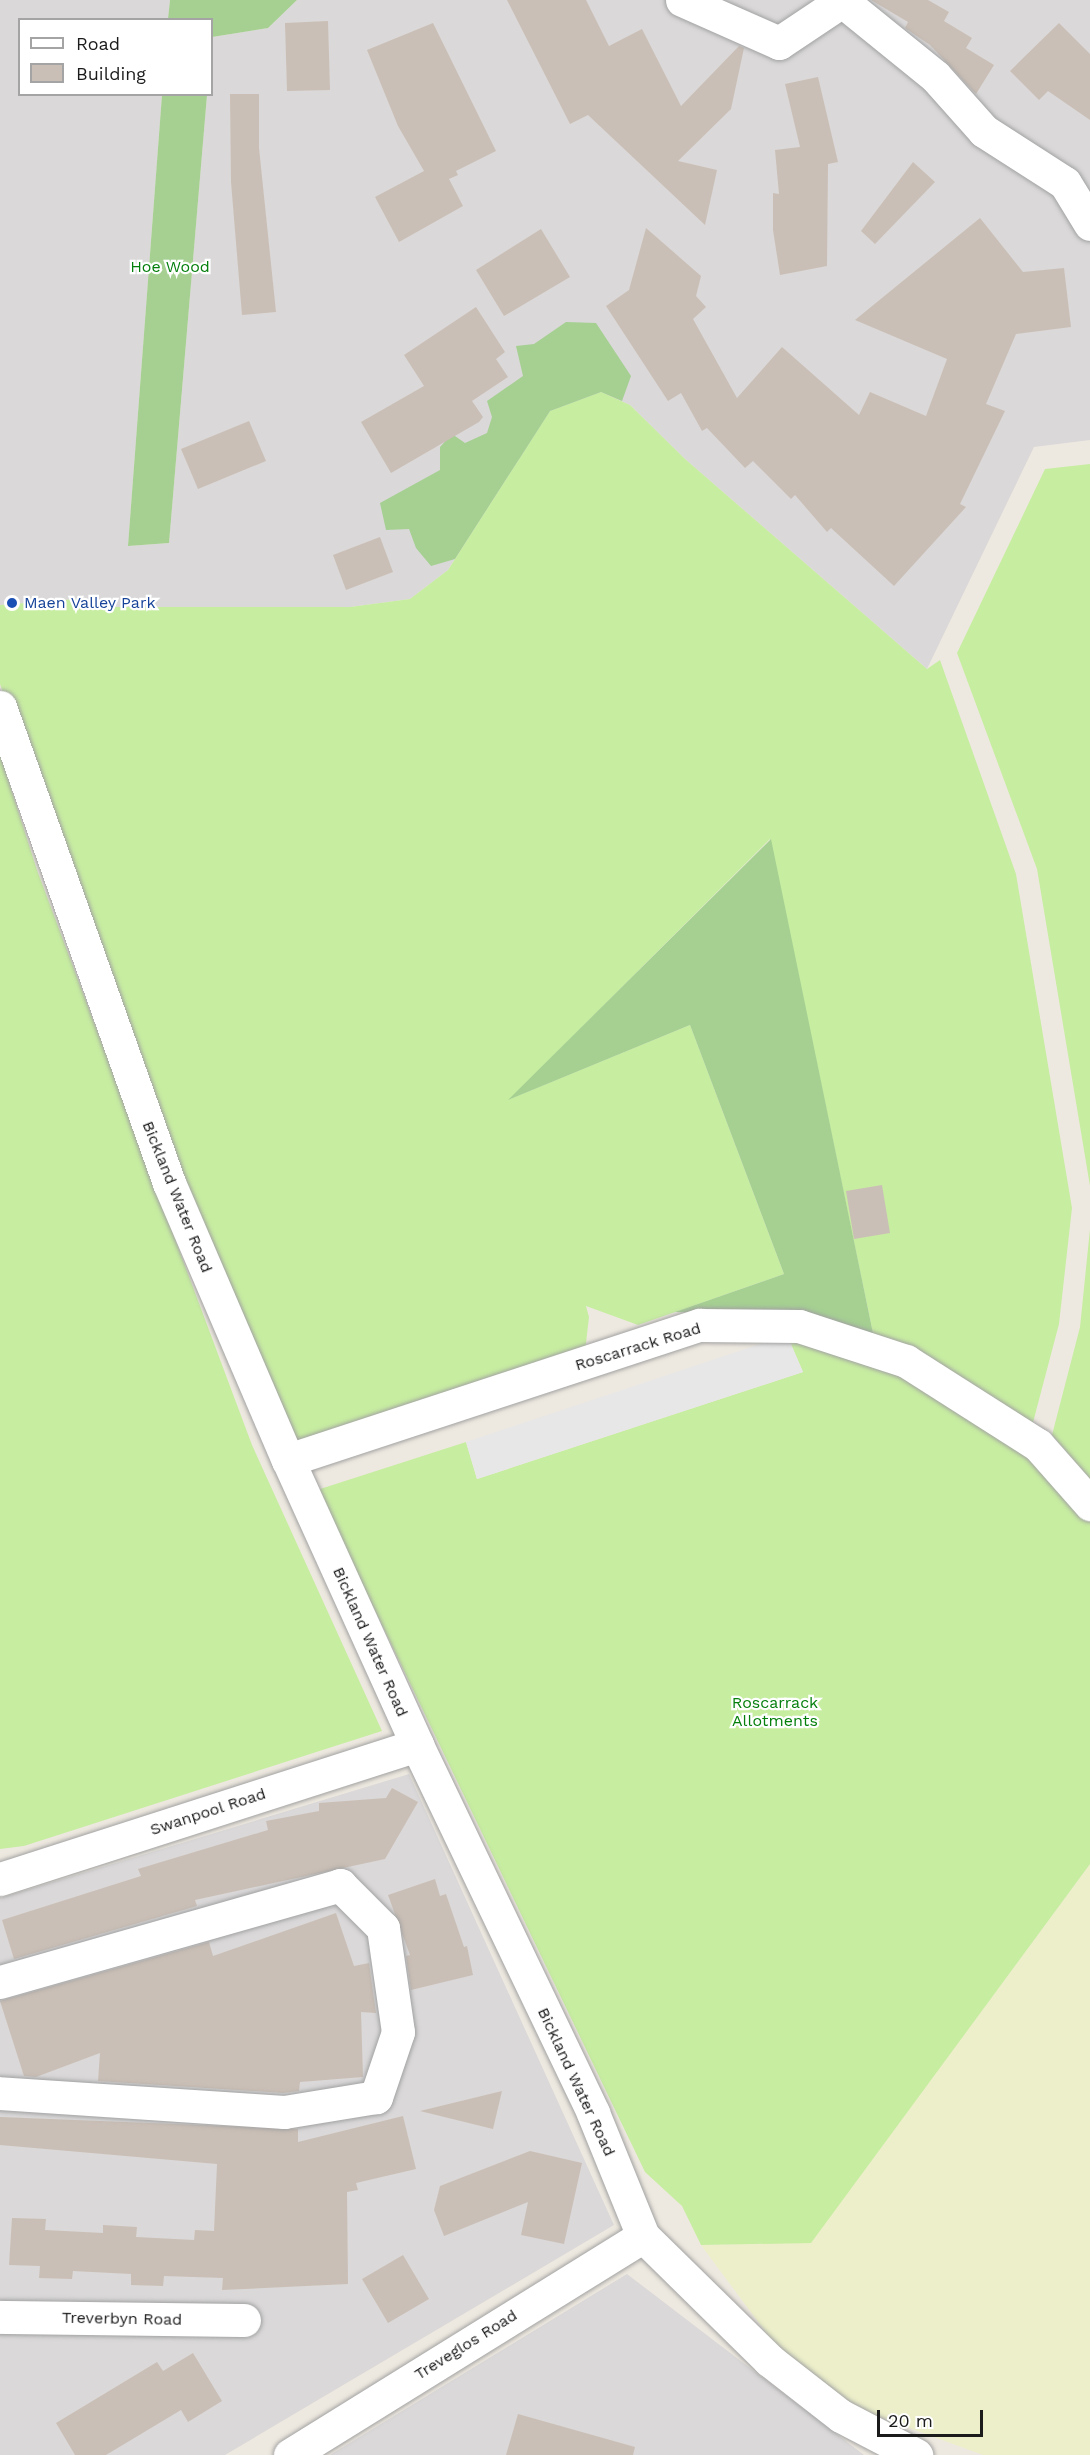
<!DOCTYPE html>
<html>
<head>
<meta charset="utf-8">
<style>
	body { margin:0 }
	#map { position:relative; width:1090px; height:2455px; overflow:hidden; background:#eee9e0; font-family:"Work Sans",sans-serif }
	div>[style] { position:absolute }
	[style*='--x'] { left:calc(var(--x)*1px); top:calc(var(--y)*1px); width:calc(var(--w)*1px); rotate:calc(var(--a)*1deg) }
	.residential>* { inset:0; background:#dad8d8 }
	.farmland>* { inset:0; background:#ecefc9 }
	.grass>* { inset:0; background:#c7eda1 }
	.forest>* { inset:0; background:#a5d092 }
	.parking>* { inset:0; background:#e7e7e7 }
	.building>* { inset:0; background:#cabfb6 }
	.roads { filter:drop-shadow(0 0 2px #a2a2a2) drop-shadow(0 0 2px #a2a2a2) }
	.minor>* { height:33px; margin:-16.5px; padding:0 16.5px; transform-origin:16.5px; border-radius:16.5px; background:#fff }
	.tertiary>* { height:33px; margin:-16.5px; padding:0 16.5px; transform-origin:16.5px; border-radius:16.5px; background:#fff }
	.dots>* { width:16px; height:16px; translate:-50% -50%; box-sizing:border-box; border:3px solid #fff; border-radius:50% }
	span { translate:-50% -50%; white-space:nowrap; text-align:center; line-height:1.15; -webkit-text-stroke:4.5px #fff; paint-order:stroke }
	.park-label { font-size:16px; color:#047f0c }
	.transit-label { font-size:16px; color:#164399 }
	.left { translate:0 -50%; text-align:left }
	.street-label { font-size:16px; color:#1b1b1b }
	.legend { position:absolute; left:18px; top:18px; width:195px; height:78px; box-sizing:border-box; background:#fff; border:2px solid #a4a4a4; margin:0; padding:8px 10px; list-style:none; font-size:18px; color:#1b1b1b }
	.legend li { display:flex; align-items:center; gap:12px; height:30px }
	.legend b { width:30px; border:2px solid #a4a4a4 }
	.scale { position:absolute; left:877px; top:2410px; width:106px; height:27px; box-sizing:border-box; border:3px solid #1b1b1b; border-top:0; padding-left:8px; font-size:18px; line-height:21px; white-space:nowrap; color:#1b1b1b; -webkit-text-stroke:4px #fff; paint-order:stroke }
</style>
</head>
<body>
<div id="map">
	<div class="residential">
		<i style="clip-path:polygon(0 0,170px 0,168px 19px,20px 20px,20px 94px,162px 95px,128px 546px,169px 543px,207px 95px,212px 94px,212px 37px,268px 28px,297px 0,1090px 0,1090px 440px,1034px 447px,927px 669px,685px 459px,630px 405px,601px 392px,512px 465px,448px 570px,410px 599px,350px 607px,114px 607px,77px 599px,0 605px)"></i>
		<i style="clip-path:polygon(409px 1774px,614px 2225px,225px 2455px,0 2455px,0 1898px)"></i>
		<i style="clip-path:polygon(627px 2274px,864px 2455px,330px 2455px)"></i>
	</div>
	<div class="farmland">
		<i style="clip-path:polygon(1090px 1864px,1090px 2455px,983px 2455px,847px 2405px,779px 2350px,701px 2245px,811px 2242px)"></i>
	</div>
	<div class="grass">
		<i style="clip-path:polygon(601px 392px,630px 405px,685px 459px,927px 669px,940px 660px,1016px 874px,1072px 1208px,1059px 1324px,1031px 1430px,874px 1338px,770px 839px,510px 1099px,690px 1025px,784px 1274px,638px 1325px,586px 1306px,589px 1317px,585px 1352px,295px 1449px,176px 1179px,0 684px,0 605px,77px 599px,114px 607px,350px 607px,410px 599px,448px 570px,550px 411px)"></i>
		<i style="clip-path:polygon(1090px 464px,1090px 1186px,1037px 869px,957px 653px,1045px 469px)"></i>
		<i style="clip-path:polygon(0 754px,37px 870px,252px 1445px,382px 1731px,24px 1846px,0 1849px)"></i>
		<i style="clip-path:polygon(1090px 1229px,1090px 1479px,1052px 1435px,1080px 1327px)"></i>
		<i style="clip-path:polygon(787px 1335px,897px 1372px,1031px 1457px,1090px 1522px,1090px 1864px,811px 2243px,701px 2245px,682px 2206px,645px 2172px,317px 1490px,466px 1442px,477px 1479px,803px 1372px)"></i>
	</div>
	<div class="forest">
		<i style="clip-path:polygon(170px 0,297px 0,268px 28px,212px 37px,212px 20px,168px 19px)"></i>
		<i style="clip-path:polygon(162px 95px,207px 95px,169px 543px,128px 546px)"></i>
		<i style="clip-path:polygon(566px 322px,596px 323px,631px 376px,622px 401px,601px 392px,550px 411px,455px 559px,431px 566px,416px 548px,409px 529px,386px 530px,380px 503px,440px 470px,440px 447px,452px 434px,465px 443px,487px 433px,492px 417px,487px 401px,523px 376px,516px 346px,534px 344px)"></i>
		<i style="clip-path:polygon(771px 839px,874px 1338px,802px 1316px,675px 1312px,784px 1274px,690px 1025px,508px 1100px)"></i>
	</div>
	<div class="parking">
		<i style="clip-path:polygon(787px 1335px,803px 1372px,477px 1479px,466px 1442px)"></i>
	</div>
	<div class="building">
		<i style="clip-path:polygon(507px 0,586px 0,609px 46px,642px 29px,681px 106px,739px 46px,744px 48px,731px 109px,678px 161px,717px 170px,705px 225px,588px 115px,570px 124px)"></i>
		<i style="clip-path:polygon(871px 0,928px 0,949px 12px,944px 21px,972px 38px,966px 48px,994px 65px,976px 94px,930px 45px,905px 28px,908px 22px)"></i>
		<i style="clip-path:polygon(328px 21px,330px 90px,287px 91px,285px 23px)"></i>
		<i style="clip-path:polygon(433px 23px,496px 151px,456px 171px,458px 175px,449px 179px,463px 206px,399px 242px,375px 197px,424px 171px,398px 126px,367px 50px)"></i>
		<i style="clip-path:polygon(1059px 23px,1090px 54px,1090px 120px,1048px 91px,1039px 100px,1010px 71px)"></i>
		<i style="clip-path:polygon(818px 77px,838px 162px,828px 164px,827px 266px,780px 275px,773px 230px,773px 193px,779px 194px,775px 150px,800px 147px,785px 84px)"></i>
		<i style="clip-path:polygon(230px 94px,259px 94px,259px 148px,276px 312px,242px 315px,231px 182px)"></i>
		<i style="clip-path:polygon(913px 162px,935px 182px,875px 244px,861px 231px)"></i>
		<i style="clip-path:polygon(980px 218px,1023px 272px,1064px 268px,1071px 327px,1016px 334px,986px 404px,1005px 411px,960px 504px,966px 507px,894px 586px,831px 528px,827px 532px,795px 495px,791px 499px,753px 461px,745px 468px,707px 428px,702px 431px,681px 393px,668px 401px,606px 306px,629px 290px,646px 228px,701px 276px,696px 296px,706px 307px,693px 319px,737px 398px,782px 347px,859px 415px,870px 392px,926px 416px,947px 359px,855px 320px)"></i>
		<i style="clip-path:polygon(541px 229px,570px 277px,504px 316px,476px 270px)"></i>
		<i style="clip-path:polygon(476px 307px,505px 352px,496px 359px,508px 377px,472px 401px,483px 417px,479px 422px,391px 473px,361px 422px,424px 386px,404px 355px)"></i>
		<i style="clip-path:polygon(249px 421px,266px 461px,198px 489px,181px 449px)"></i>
		<i style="clip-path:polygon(380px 537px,393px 572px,346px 590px,333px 555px)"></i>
		<i style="clip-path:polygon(882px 1185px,890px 1233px,854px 1239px,846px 1191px)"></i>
		<i style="clip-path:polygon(392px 1788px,418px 1802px,385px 1859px,195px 1900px,197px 1906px,14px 1959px,2px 1920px,141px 1876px,138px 1869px,268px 1830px,266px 1821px,319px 1811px,319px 1803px,386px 1798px)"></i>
		<i style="clip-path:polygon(435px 1879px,440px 1896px,446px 1894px,464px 1947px,467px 1946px,473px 1975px,411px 1990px,406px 1956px,410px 1955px,388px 1895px)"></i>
		<i style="clip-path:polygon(336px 1913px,354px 1966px,369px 1963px,376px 2013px,361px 2012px,363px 2077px,300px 2082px,299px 2091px,283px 2093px,98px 2081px,100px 2053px,36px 2077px,24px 2076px,0 2001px,209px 1942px,213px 1956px)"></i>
		<i style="clip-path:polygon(502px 2091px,493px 2129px,420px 2111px)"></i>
		<i style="clip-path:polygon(403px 2116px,416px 2169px,356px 2183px,358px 2190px,347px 2192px,348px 2284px,222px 2290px,223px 2278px,164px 2276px,163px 2286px,131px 2285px,131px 2274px,73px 2271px,72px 2279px,39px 2278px,40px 2266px,9px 2265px,12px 2218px,46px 2219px,45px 2230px,103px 2233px,103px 2225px,137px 2227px,136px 2237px,194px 2240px,195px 2230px,214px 2231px,217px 2164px,0 2145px,0 2117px,298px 2129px,298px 2142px)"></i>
		<i style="clip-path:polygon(530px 2151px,582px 2163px,564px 2244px,521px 2235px,528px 2202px,444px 2236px,434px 2210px,440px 2186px)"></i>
		<i style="clip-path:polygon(403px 2255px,429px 2299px,388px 2323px,362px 2279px)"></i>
		<i style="clip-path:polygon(193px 2353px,222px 2401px,188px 2422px,181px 2410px,106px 2455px,75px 2455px,56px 2423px,157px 2362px,163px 2371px)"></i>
		<i style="clip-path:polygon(518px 2414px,635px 2447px,633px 2455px,506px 2455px)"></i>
	</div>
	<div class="roads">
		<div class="minor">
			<i style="--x:682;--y:0;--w:106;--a:23.9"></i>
			<i style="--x:779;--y:43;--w:76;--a:-33.7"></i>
			<i style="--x:841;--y:0;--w:121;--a:39"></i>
			<i style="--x:935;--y:76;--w:74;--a:48.3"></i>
			<i style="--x:984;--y:131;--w:96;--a:32.7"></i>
			<i style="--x:1065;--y:183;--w:48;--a:58.6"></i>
			<i style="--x:288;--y:1460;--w:433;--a:-18.2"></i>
			<i style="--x:699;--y:1325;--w:100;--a:0.6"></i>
			<i style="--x:799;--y:1326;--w:113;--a:18.1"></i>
			<i style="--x:906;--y:1361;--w:156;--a:32.5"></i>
			<i style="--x:1038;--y:1445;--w:79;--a:48.6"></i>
			<i style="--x:0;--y:1982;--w:354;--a:-15.9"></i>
			<i style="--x:340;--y:1885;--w:61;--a:45"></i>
			<i style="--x:383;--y:1928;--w:105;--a:81.8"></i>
			<i style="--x:398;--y:2032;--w:69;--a:108.7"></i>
			<i style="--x:376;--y:2097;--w:93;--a:170.7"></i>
			<i style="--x:284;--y:2112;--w:285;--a:-176.2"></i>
			<i style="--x:0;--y:2317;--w:244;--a:0.7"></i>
			<i style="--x:290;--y:2455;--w:415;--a:-31.8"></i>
		</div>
		<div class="tertiary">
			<i style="--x:0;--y:707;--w:505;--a:70.45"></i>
			<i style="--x:169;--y:1183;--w:301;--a:66.8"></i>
			<i style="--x:288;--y:1460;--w:313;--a:65.6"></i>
			<i style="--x:417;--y:1745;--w:408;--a:64.4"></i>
			<i style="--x:593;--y:2113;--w:133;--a:67.9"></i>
			<i style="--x:643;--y:2236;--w:177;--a:44.5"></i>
			<i style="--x:769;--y:2360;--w:91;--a:37.9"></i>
			<i style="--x:841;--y:2416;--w:85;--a:27.5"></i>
			<i style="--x:0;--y:1879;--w:438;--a:-17.8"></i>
		</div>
	</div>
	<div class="dots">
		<i style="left:12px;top:603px;background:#1a4fb4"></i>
	</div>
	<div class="park-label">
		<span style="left:170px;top:267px">Hoe Wood</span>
		<span style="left:775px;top:1712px">Roscarrack<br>Allotments</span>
	</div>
	<div class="transit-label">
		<span class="left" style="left:24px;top:603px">Maen Valley Park</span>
	</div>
	<div class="street-label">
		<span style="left:177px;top:1197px;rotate:68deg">Bickland Water Road</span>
		<span style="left:638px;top:1347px;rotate:-17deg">Roscarrack Road</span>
		<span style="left:370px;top:1642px;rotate:66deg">Bickland Water Road</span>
		<span style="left:208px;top:1812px;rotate:-18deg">Swanpool Road</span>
		<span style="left:576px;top:2082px;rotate:65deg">Bickland Water Road</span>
		<span style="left:122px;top:2319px;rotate:1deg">Treverbyn Road</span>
		<span style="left:466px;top:2345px;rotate:-32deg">Treveglos Road</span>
	</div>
	<ul class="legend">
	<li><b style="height:8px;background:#fff"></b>Road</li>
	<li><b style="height:16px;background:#cabfb6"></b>Building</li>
	</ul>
	<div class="scale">20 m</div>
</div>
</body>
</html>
